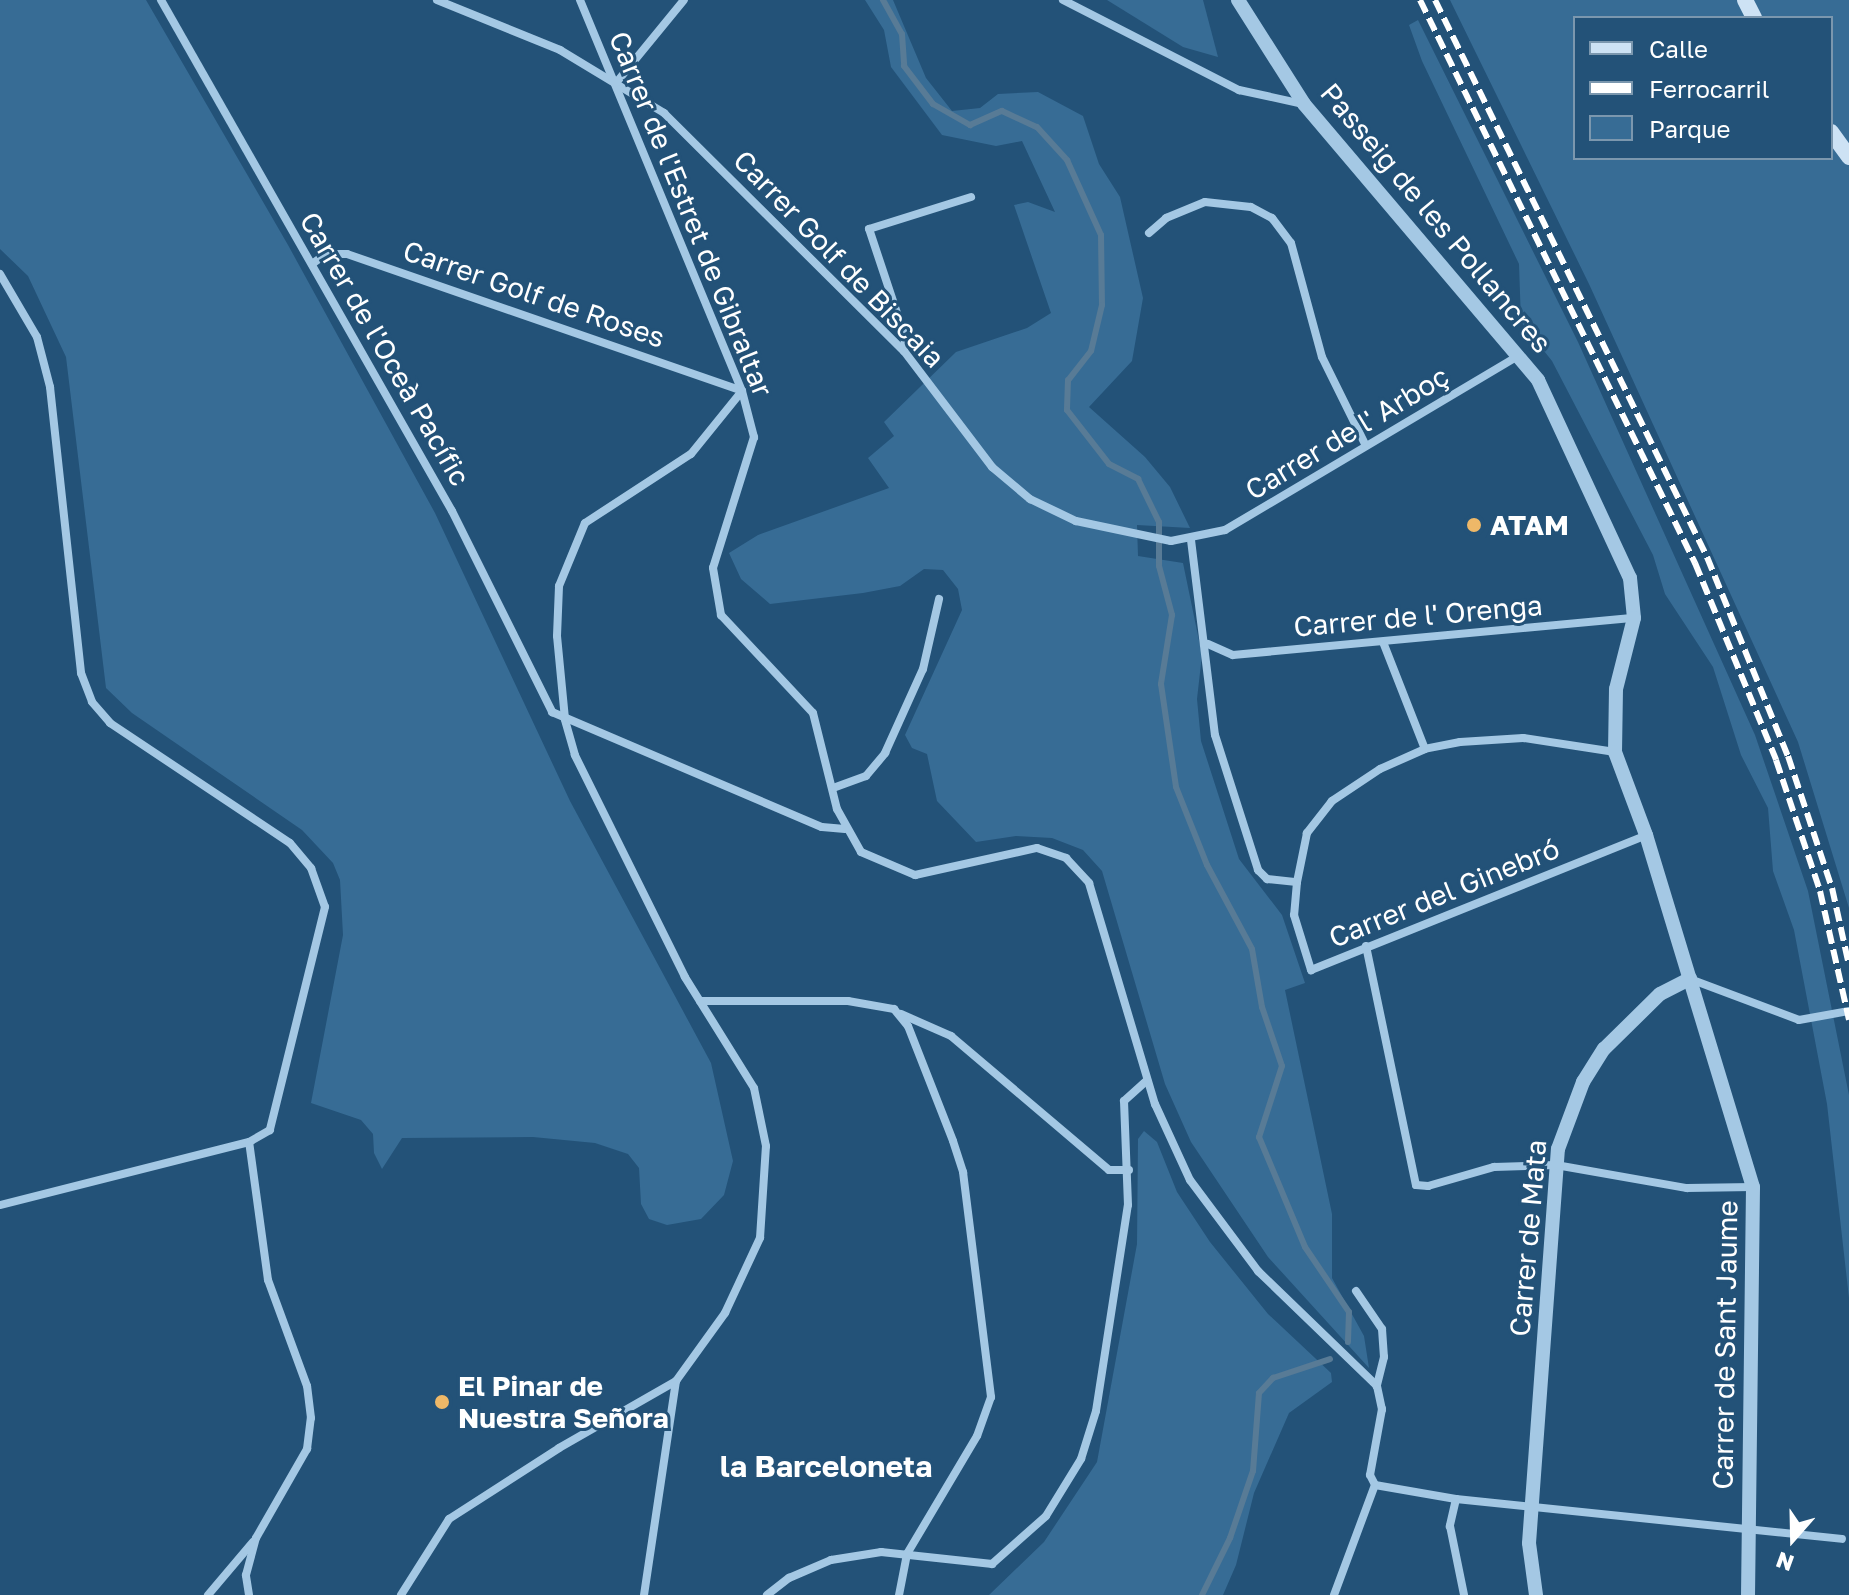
<!DOCTYPE html>
<html>
<head>
<meta charset="utf-8">
<style>
	body { margin:0 }
	#map { position:relative; width:1849px; height:1595px; overflow:hidden; background:#235278; font-family:"Golos Text",sans-serif }
	div>[style] { position:absolute }
	[style*='--x'] { left:calc(var(--x)*1px); top:calc(var(--y)*1px); width:calc(var(--w)*1px); rotate:calc(var(--a)*1deg) }
	.green>* { inset:0; background:#376c95 }
	.stream>* { height:6px; margin:-3px; padding:0 3px; transform-origin:3px; border-radius:3px; background:#587b96 }
	.minor>* { height:8px; margin:-4px; padding:0 4px; transform-origin:4px; border-radius:4px; background:#a4c8e4 }
	.tertiary>* { height:14px; margin:-7px; padding:0 7px; transform-origin:7px; border-radius:7px; background:#a4c8e4 }
	.secondary>* { height:16px; margin:-8px; padding:0 8px; transform-origin:8px; border-radius:8px; background:#cde2f4 }
	.rail>* { height:6px; margin-top:-3px; transform-origin:0; background:repeating-linear-gradient(90deg,#fff 0 14px,transparent 0 20px) }
	.dots>* { width:22px; height:22px; translate:-50% -50%; box-sizing:border-box; border:4px solid #235278; border-radius:50% }
	span { translate:-50% -50%; white-space:nowrap; text-align:center; line-height:1.15; -webkit-text-stroke:6px #235278; paint-order:stroke }
	.street-label { font-size:28px; color:#fff }
	.poi-label { font-size:28px; color:#fff; font-weight:700 }
	.left { translate:0 -50%; text-align:left }
	.neighbourhood-label { font-size:30px; color:#fff; font-weight:700 }
	.legend { position:absolute; left:1573px; top:16px; width:260px; height:144px; box-sizing:border-box; background:#235278; border:2px solid #7b97ae; margin:0; padding:10px 14px; list-style:none; font-size:24px; color:#fff }
	.legend li { display:flex; align-items:center; gap:16px; height:40px }
	.legend b { width:40px; border:2px solid #7b97ae }
	.north { position:absolute; left:1753px; top:1499px; width:80px; height:80px; -webkit-text-stroke:6px #235278; paint-order:stroke; rotate:200deg; font-size:22px; font-weight:700; line-height:32px; text-align:center; color:#fff }
	.north::after { content:''; display:block; margin:auto; width:28px; height:36px; background:#fff; clip-path:polygon(50% 0,100% 100%,50% 72%,0 100%) }
</style>
</head>
<body>
<div id="map">
	<div class="green">
		<i style="clip-path:polygon(0 0,146px 0,288px 245px,435px 513px,570px 801px,711px 1063px,733px 1161px,724px 1195px,701px 1219px,667px 1225px,649px 1219px,641px 1204px,639px 1168px,628px 1154px,595px 1143px,533px 1137px,402px 1138px,382px 1169px,374px 1153px,373px 1134px,361px 1120px,311px 1103px,343px 935px,340px 880px,333px 863px,302px 830px,132px 713px,106px 688px,66px 357px,28px 276px,0 249px)"></i>
		<i style="clip-path:polygon(865px 0,893px 0,926px 78px,952px 111px,980px 108px,998px 94px,1038px 92px,1083px 116px,1099px 164px,1120px 197px,1143px 298px,1132px 361px,1089px 407px,1145px 457px,1170px 487px,1190px 528px,1137px 525px,1138px 556px,1183px 563px,1202px 655px,1197px 699px,1201px 741px,1239px 859px,1282px 915px,1305px 983px,1285px 990px,1332px 1214px,1332px 1278px,1364px 1336px,1369px 1368px,1268px 1257px,1191px 1142px,1165px 1084px,1102px 871px,1083px 850px,1052px 838px,1016px 836px,976px 842px,937px 801px,927px 754px,912px 748px,905px 735px,962px 610px,958px 589px,943px 570px,924px 569px,900px 586px,863px 593px,770px 604px,741px 579px,729px 553px,758px 535px,889px 488px,868px 458px,894px 436px,884px 422px,956px 352px,1027px 328px,1051px 313px,1014px 205px,1028px 202px,1055px 212px,1022px 141px,996px 146px,942px 135px,891px 67px,884px 30px)"></i>
		<i style="clip-path:polygon(1107px 0,1203px 0,1218px 57px,1183px 47px)"></i>
		<i style="clip-path:polygon(evenodd,1450px 0,1849px 0,1849px 908px,1798px 742px,1589px 284px,1450px 0,1575px 18px,1831px 18px,1831px 158px,1575px 158px,1575px 18px)"></i>
		<i style="clip-path:polygon(1418px 20px,1578px 342px,1755px 735px,1808px 891px,1849px 1095px,1849px 1298px,1827px 1104px,1794px 930px,1773px 871px,1768px 808px,1741px 755px,1713px 667px,1665px 594px,1653px 555px,1552px 361px,1521px 322px,1519px 264px,1422px 61px,1409px 25px)"></i>
		<i style="clip-path:polygon(1144px 1131px,1157px 1142px,1177px 1192px,1210px 1242px,1268px 1314px,1331px 1373px,1332px 1382px,1289px 1413px,1254px 1493px,1236px 1565px,1223px 1595px,989px 1595px,1044px 1542px,1097px 1462px,1137px 1244px,1138px 1139px)"></i>
	</div>
	<div class="stream">
		<i style="--x:883;--y:0;--w:39;--a:61"></i>
		<i style="--x:902;--y:34;--w:32;--a:86"></i>
		<i style="--x:904;--y:66;--w:48;--a:52.7"></i>
		<i style="--x:933;--y:104;--w:43;--a:29.6"></i>
		<i style="--x:970;--y:125;--w:35;--a:-24"></i>
		<i style="--x:1002;--y:111;--w:38;--a:25"></i>
		<i style="--x:1037;--y:127;--w:45;--a:47.7"></i>
		<i style="--x:1067;--y:160;--w:82;--a:65.6"></i>
		<i style="--x:1101;--y:235;--w:70;--a:89.2"></i>
		<i style="--x:1102;--y:305;--w:47;--a:103.4"></i>
		<i style="--x:1091;--y:351;--w:37;--a:128"></i>
		<i style="--x:1068;--y:380;--w:30;--a:92"></i>
		<i style="--x:1067;--y:410;--w:68;--a:52.1"></i>
		<i style="--x:1109;--y:464;--w:33;--a:27"></i>
		<i style="--x:1138;--y:479;--w:48;--a:64"></i>
		<i style="--x:1159;--y:522;--w:44;--a:90"></i>
		<i style="--x:1159;--y:566;--w:51;--a:75.1"></i>
		<i style="--x:1172;--y:615;--w:70;--a:99.1"></i>
		<i style="--x:1161;--y:684;--w:104;--a:81.7"></i>
		<i style="--x:1176;--y:787;--w:84;--a:68.3"></i>
		<i style="--x:1207;--y:865;--w:95;--a:61.8"></i>
		<i style="--x:1252;--y:949;--w:59;--a:80.2"></i>
		<i style="--x:1262;--y:1007;--w:62;--a:71.3"></i>
		<i style="--x:1282;--y:1066;--w:75;--a:107.9"></i>
		<i style="--x:1259;--y:1137;--w:119;--a:67.3"></i>
		<i style="--x:1305;--y:1247;--w:78;--a:55.9"></i>
		<i style="--x:1349;--y:1312;--w:30;--a:92"></i>
		<i style="--x:1202;--y:1595;--w:64;--a:-63.8"></i>
		<i style="--x:1230;--y:1538;--w:71;--a:-71.1"></i>
		<i style="--x:1253;--y:1471;--w:78;--a:-85.6"></i>
		<i style="--x:1259;--y:1393;--w:21;--a:-47"></i>
		<i style="--x:1273;--y:1378;--w:60;--a:-18.4"></i>
	</div>
	<div class="minor">
		<i style="--x:161;--y:0;--w:588;--a:60.34"></i>
		<i style="--x:452;--y:511;--w:225;--a:63.5"></i>
		<i style="--x:552;--y:712;--w:293;--a:23.1"></i>
		<i style="--x:822;--y:827;--w:23;--a:5"></i>
		<i style="--x:437;--y:0;--w:133;--a:22.1"></i>
		<i style="--x:560;--y:50;--w:122;--a:31.2"></i>
		<i style="--x:664;--y:113;--w:338;--a:44.8"></i>
		<i style="--x:904;--y:351;--w:146;--a:52.8"></i>
		<i style="--x:992;--y:467;--w:50;--a:40.1"></i>
		<i style="--x:1030;--y:499;--w:51;--a:25.6"></i>
		<i style="--x:1076;--y:521;--w:97;--a:11.9"></i>
		<i style="--x:1171;--y:541;--w:55;--a:-11.5"></i>
		<i style="--x:1225;--y:530;--w:343;--a:-30.7"></i>
		<i style="--x:580;--y:0;--w:423;--a:67.5"></i>
		<i style="--x:742;--y:391;--w:48;--a:75.4"></i>
		<i style="--x:754;--y:437;--w:137;--a:107.4"></i>
		<i style="--x:713;--y:568;--w:48;--a:80.3"></i>
		<i style="--x:721;--y:615;--w:134;--a:46.8"></i>
		<i style="--x:813;--y:713;--w:99;--a:76"></i>
		<i style="--x:837;--y:809;--w:49;--a:60.8"></i>
		<i style="--x:861;--y:852;--w:59;--a:23.1"></i>
		<i style="--x:915;--y:875;--w:125;--a:-12.5"></i>
		<i style="--x:1037;--y:848;--w:31;--a:19"></i>
		<i style="--x:1066;--y:858;--w:34;--a:47"></i>
		<i style="--x:1089;--y:883;--w:231;--a:73.4"></i>
		<i style="--x:1155;--y:1104;--w:84;--a:65.3"></i>
		<i style="--x:1190;--y:1180;--w:114;--a:53.2"></i>
		<i style="--x:1258;--y:1271;--w:165;--a:44"></i>
		<i style="--x:1377;--y:1386;--w:24;--a:78"></i>
		<i style="--x:1382;--y:1409;--w:67;--a:100.3"></i>
		<i style="--x:1370;--y:1475;--w:11;--a:63"></i>
		<i style="--x:1063;--y:0;--w:198;--a:27.1"></i>
		<i style="--x:1239;--y:90;--w:66;--a:12.3"></i>
		<i style="--x:616;--y:83;--w:107;--a:-50.7"></i>
		<i style="--x:1149;--y:233;--w:23;--a:-41"></i>
		<i style="--x:1166;--y:218;--w:42;--a:-22.3"></i>
		<i style="--x:1205;--y:202;--w:46;--a:6.2"></i>
		<i style="--x:1251;--y:207;--w:24;--a:28"></i>
		<i style="--x:1272;--y:218;--w:31;--a:53"></i>
		<i style="--x:1291;--y:243;--w:118;--a:74.8"></i>
		<i style="--x:1322;--y:357;--w:99;--a:63.7"></i>
		<i style="--x:312;--y:264;--w:17;--a:-36"></i>
		<i style="--x:326;--y:254;--w:21;--a:0"></i>
		<i style="--x:347;--y:254;--w:418;--a:19.1"></i>
		<i style="--x:0;--y:274;--w:73;--a:59.6"></i>
		<i style="--x:37;--y:337;--w:52;--a:75.4"></i>
		<i style="--x:50;--y:387;--w:288;--a:83.8"></i>
		<i style="--x:81;--y:673;--w:31;--a:69"></i>
		<i style="--x:92;--y:702;--w:28;--a:49"></i>
		<i style="--x:110;--y:723;--w:216;--a:33.7"></i>
		<i style="--x:290;--y:843;--w:33;--a:50"></i>
		<i style="--x:311;--y:868;--w:41;--a:70.3"></i>
		<i style="--x:325;--y:907;--w:230;--a:103.9"></i>
		<i style="--x:270;--y:1130;--w:24;--a:150"></i>
		<i style="--x:249;--y:1142;--w:257;--a:165.8"></i>
		<i style="--x:904;--y:351;--w:14;--a:-86"></i>
		<i style="--x:905;--y:337;--w:114;--a:-108.4"></i>
		<i style="--x:869;--y:229;--w:107;--a:-17.4"></i>
		<i style="--x:1191;--y:540;--w:196;--a:83"></i>
		<i style="--x:1215;--y:735;--w:142;--a:72.3"></i>
		<i style="--x:1258;--y:870;--w:13;--a:45"></i>
		<i style="--x:1267;--y:879;--w:30;--a:6"></i>
		<i style="--x:1383;--y:642;--w:115;--a:68.6"></i>
		<i style="--x:1208;--y:644;--w:27;--a:24"></i>
		<i style="--x:1233;--y:655;--w:403;--a:-5.3"></i>
		<i style="--x:1615;--y:752;--w:93;--a:-171.3"></i>
		<i style="--x:1523;--y:738;--w:63;--a:176.4"></i>
		<i style="--x:1460;--y:742;--w:36;--a:169"></i>
		<i style="--x:1425;--y:749;--w:49;--a:156"></i>
		<i style="--x:1380;--y:769;--w:58;--a:146.3"></i>
		<i style="--x:1332;--y:801;--w:41;--a:128"></i>
		<i style="--x:1307;--y:833;--w:50;--a:101.5"></i>
		<i style="--x:1297;--y:882;--w:33;--a:95"></i>
		<i style="--x:1294;--y:915;--w:58;--a:72.8"></i>
		<i style="--x:1311;--y:970;--w:361;--a:-21.9"></i>
		<i style="--x:833;--y:788;--w:35;--a:-20"></i>
		<i style="--x:866;--y:776;--w:30;--a:-50"></i>
		<i style="--x:885;--y:753;--w:92;--a:-65.7"></i>
		<i style="--x:923;--y:669;--w:72;--a:-77.1"></i>
		<i style="--x:1366;--y:946;--w:244;--a:78.2"></i>
		<i style="--x:1416;--y:1185;--w:12;--a:5"></i>
		<i style="--x:1428;--y:1186;--w:69;--a:-16.1"></i>
		<i style="--x:1494;--y:1167;--w:62;--a:-1.8"></i>
		<i style="--x:1556;--y:1165;--w:133;--a:10"></i>
		<i style="--x:1687;--y:1188;--w:66;--a:-0.9"></i>
		<i style="--x:1690;--y:979;--w:116;--a:20.6"></i>
		<i style="--x:1799;--y:1020;--w:51;--a:-10.2"></i>
		<i style="--x:700;--y:1001;--w:148;--a:0"></i>
		<i style="--x:848;--y:1001;--w:47;--a:9.9"></i>
		<i style="--x:894;--y:1009;--w:22;--a:51"></i>
		<i style="--x:908;--y:1026;--w:123;--a:68.6"></i>
		<i style="--x:953;--y:1141;--w:33;--a:72"></i>
		<i style="--x:963;--y:1172;--w:227;--a:82.9"></i>
		<i style="--x:991;--y:1397;--w:41;--a:109.7"></i>
		<i style="--x:977;--y:1436;--w:137;--a:120.7"></i>
		<i style="--x:907;--y:1554;--w:42;--a:101"></i>
		<i style="--x:901;--y:1014;--w:55;--a:23.7"></i>
		<i style="--x:951;--y:1036;--w:207;--a:40.3"></i>
		<i style="--x:1109;--y:1170;--w:20;--a:0"></i>
		<i style="--x:1356;--y:1291;--w:46;--a:55.6"></i>
		<i style="--x:1382;--y:1329;--w:28;--a:86"></i>
		<i style="--x:1384;--y:1357;--w:30;--a:104"></i>
		<i style="--x:1375;--y:1485;--w:82;--a:9.8"></i>
		<i style="--x:1456;--y:1499;--w:388;--a:5.9"></i>
		<i style="--x:1456;--y:1499;--w:28;--a:103"></i>
		<i style="--x:1450;--y:1526;--w:70;--a:78.5"></i>
		<i style="--x:208;--y:1595;--w:70;--a:-49.7"></i>
		<i style="--x:249;--y:1595;--w:20;--a:-99"></i>
		<i style="--x:246;--y:1575;--w:38;--a:-75"></i>
		<i style="--x:256;--y:1538;--w:103;--a:-60.2"></i>
		<i style="--x:307;--y:1449;--w:31;--a:-83"></i>
		<i style="--x:311;--y:1418;--w:32;--a:-97"></i>
		<i style="--x:307;--y:1386;--w:113;--a:-110.2"></i>
		<i style="--x:268;--y:1280;--w:139;--a:-97.8"></i>
		<i style="--x:401;--y:1595;--w:90;--a:-57.7"></i>
		<i style="--x:449;--y:1519;--w:131;--a:-32.8"></i>
		<i style="--x:559;--y:1448;--w:135;--a:-29.8"></i>
		<i style="--x:676;--y:1381;--w:84;--a:-54.2"></i>
		<i style="--x:725;--y:1313;--w:83;--a:-65"></i>
		<i style="--x:760;--y:1238;--w:92;--a:-86.3"></i>
		<i style="--x:766;--y:1146;--w:59;--a:-101.7"></i>
		<i style="--x:754;--y:1088;--w:131;--a:-121.9"></i>
		<i style="--x:685;--y:977;--w:248;--a:-116.4"></i>
		<i style="--x:575;--y:755;--w:37;--a:-106"></i>
		<i style="--x:565;--y:719;--w:83;--a:-95.5"></i>
		<i style="--x:557;--y:636;--w:50;--a:-87.7"></i>
		<i style="--x:559;--y:586;--w:68;--a:-67.6"></i>
		<i style="--x:585;--y:523;--w:126;--a:-33.1"></i>
		<i style="--x:691;--y:454;--w:81;--a:-51"></i>
		<i style="--x:644;--y:1595;--w:216;--a:-81.5"></i>
		<i style="--x:767;--y:1595;--w:28;--a:-38"></i>
		<i style="--x:789;--y:1578;--w:46;--a:-23.2"></i>
		<i style="--x:831;--y:1560;--w:51;--a:-9.1"></i>
		<i style="--x:881;--y:1552;--w:112;--a:6.2"></i>
		<i style="--x:992;--y:1564;--w:72;--a:-41.6"></i>
		<i style="--x:1046;--y:1516;--w:67;--a:-58.4"></i>
		<i style="--x:1081;--y:1459;--w:50;--a:-72.6"></i>
		<i style="--x:1096;--y:1411;--w:208;--a:-81.2"></i>
		<i style="--x:1128;--y:1205;--w:104;--a:-92.2"></i>
		<i style="--x:1124;--y:1101;--w:31;--a:-42"></i>
		<i style="--x:1334;--y:1595;--w:117;--a:-69.6"></i>
	</div>
	<div class="tertiary">
		<i style="--x:1238;--y:0;--w:123;--a:57.6"></i>
		<i style="--x:1304;--y:104;--w:362;--a:49.7"></i>
		<i style="--x:1538;--y:380;--w:218;--a:65.1"></i>
		<i style="--x:1630;--y:578;--w:40;--a:84.3"></i>
		<i style="--x:1634;--y:618;--w:73;--a:104.2"></i>
		<i style="--x:1616;--y:689;--w:63;--a:90.9"></i>
		<i style="--x:1615;--y:752;--w:89;--a:69.5"></i>
		<i style="--x:1646;--y:835;--w:368;--a:73.1"></i>
		<i style="--x:1753;--y:1187;--w:408;--a:90.7"></i>
		<i style="--x:1536;--y:1595;--w:52;--a:-97.7"></i>
		<i style="--x:1529;--y:1543;--w:395;--a:-85.8"></i>
		<i style="--x:1558;--y:1149;--w:72;--a:-69.5"></i>
		<i style="--x:1583;--y:1082;--w:39;--a:-58"></i>
		<i style="--x:1604;--y:1049;--w:78;--a:-44.5"></i>
		<i style="--x:1660;--y:994;--w:34;--a:-27"></i>
	</div>
	<div class="secondary">
		<i style="--x:1745;--y:0;--w:20;--a:63"></i>
		<i style="--x:1831;--y:132;--w:31;--a:54"></i>
	</div>
	<div class="rail">
		<i style="--x:1420;--y:0;--w:627;--a:63.97"></i>
		<i style="--x:1695;--y:563;--w:213;--a:67.6"></i>
		<i style="--x:1776;--y:760;--w:138;--a:71.4"></i>
		<i style="--x:1820;--y:891;--w:132;--a:77.3"></i>
		<i style="--x:1435;--y:0;--w:620;--a:63.97"></i>
		<i style="--x:1707;--y:557;--w:215;--a:67.9"></i>
		<i style="--x:1788;--y:756;--w:139;--a:71.6"></i>
		<i style="--x:1832;--y:888;--w:79;--a:77.6"></i>
	</div>
	<div class="dots">
		<i style="left:1474px;top:525px;background:#eeb868"></i>
		<i style="left:442px;top:1402px;background:#eeb868"></i>
	</div>
	<div class="street-label">
		<span style="left:691px;top:214px;rotate:68deg">Carrer de l'Estret de Gibraltar</span>
		<span style="left:1436px;top:218px;rotate:50deg">Passeig de les Pollancres</span>
		<span style="left:839px;top:259px;rotate:46deg">Carrer Golf de Biscaia</span>
		<span style="left:534px;top:294px;rotate:19deg">Carrer Golf de Roses</span>
		<span style="left:385px;top:349px;rotate:60deg">Carrer de l'Oceà Pacífic</span>
		<span style="left:1347px;top:433px;rotate:-31deg">Carrer de l' Arboç</span>
		<span style="left:1418px;top:616px;rotate:-5deg">Carrer de l' Orenga</span>
		<span style="left:1444px;top:893px;rotate:-22deg">Carrer del Ginebró</span>
		<span style="left:1528px;top:1238px;rotate:-85deg">Carrer de Mata</span>
		<span style="left:1725px;top:1345px;rotate:-89deg">Carrer de Sant Jaume</span>
	</div>
	<div class="poi-label">
		<span class="left" style="left:1490px;top:525px">ATAM</span>
		<span class="left" style="left:458px;top:1402px">El Pinar de<br>Nuestra Señora</span>
	</div>
	<div class="neighbourhood-label">
		<span style="left:826px;top:1466px">la Barceloneta</span>
	</div>
	<ul class="legend">
	<li><b style="height:10px;background:#cde2f4"></b>Calle</li>
	<li><b style="height:10px;background:#fff"></b>Ferrocarril</li>
	<li><b style="height:22px;background:#376c95"></b>Parque</li>
	</ul>
	<div class="north">N</div>
</div>
</body>
</html>
